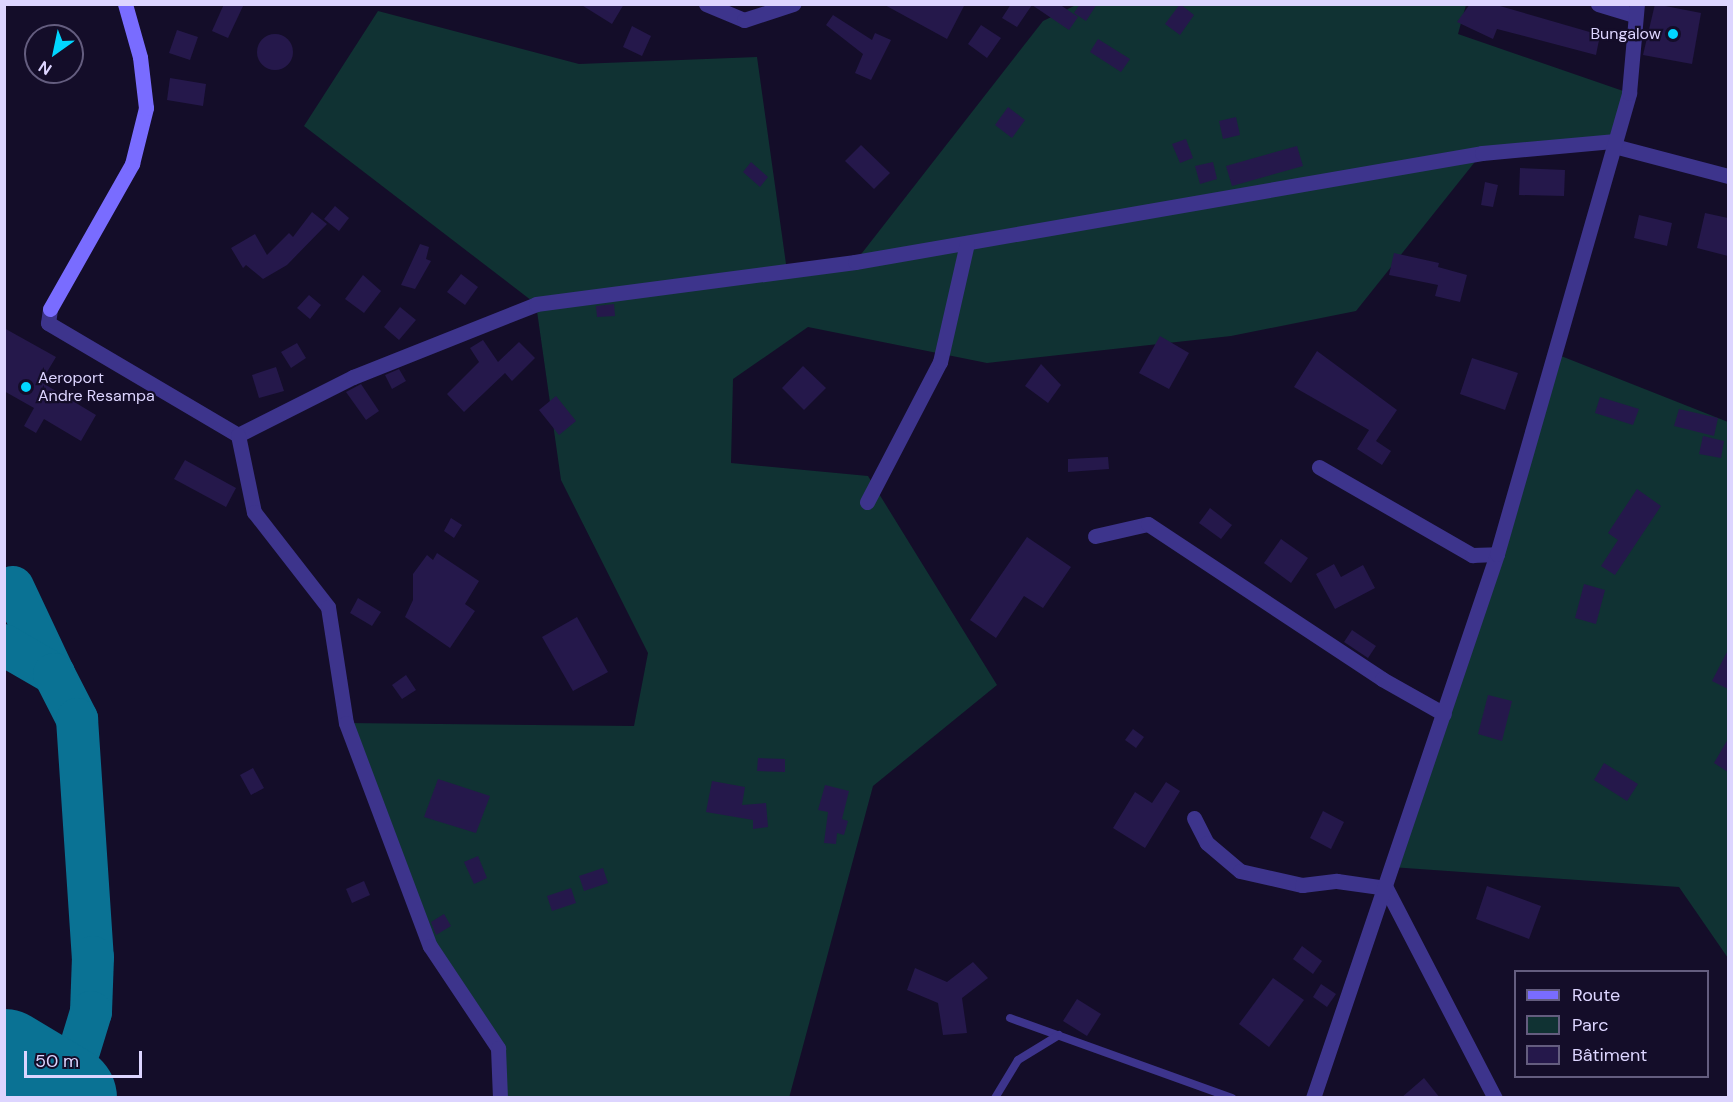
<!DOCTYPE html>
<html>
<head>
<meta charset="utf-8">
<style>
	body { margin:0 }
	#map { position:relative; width:1733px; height:1102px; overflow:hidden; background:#140d29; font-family:"DM Sans",sans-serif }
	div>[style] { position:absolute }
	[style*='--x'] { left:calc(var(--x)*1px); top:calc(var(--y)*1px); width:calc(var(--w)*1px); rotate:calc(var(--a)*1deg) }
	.green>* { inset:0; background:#103233 }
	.taxiway>* { height:42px; margin:-21px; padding:0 21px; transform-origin:21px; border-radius:21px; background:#0a7294 }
	.runway>* { height:106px; margin:-53px; padding:0 53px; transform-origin:53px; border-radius:53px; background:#0a7294 }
	.building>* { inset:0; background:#25184b }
	.round { border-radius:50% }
	.lane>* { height:8px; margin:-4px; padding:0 4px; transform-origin:4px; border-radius:4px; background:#3d348c }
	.street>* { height:15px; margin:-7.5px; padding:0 7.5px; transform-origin:7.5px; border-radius:7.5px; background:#3d348c }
	.secondary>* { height:15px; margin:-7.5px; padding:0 7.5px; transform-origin:7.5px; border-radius:7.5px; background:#796cff }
	.dots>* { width:16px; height:16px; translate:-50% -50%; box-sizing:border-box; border:3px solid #140d29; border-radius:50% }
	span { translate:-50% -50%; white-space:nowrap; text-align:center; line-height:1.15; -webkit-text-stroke:4.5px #140d29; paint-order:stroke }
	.poi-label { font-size:16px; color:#ddd5ff }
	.right { translate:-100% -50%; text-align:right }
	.left { translate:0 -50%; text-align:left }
	.frame { position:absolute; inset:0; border:6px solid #ddd5ff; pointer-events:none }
	.legend { position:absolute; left:1514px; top:970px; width:195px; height:108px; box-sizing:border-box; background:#140d29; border:2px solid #645d7f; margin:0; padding:8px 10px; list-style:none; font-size:18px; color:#ddd5ff }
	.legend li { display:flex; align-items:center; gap:12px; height:30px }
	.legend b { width:30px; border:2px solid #645d7f }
	.north { position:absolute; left:24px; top:24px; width:60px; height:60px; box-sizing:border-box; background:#140d29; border:2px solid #645d7f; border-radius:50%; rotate:213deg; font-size:16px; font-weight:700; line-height:24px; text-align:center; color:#ddd5ff }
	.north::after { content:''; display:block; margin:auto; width:21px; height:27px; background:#01d6ff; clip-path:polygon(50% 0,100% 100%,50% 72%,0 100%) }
	.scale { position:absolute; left:24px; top:1051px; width:118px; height:27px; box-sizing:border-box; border:3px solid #ddd5ff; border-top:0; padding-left:8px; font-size:18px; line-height:21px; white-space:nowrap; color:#ddd5ff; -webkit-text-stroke:4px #140d29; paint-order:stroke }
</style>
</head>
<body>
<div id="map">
	<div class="green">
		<i style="clip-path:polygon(1076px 5px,1466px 5px,1458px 34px,1629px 93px,1615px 141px,1482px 153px,1356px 311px,1231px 336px,987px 363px,808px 327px,733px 379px,731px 463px,868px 476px,997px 685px,873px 786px,789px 1098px,500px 1097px,498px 1048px,430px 946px,346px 723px,634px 726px,648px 653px,561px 480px,536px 304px,304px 126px,378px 11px,579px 64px,757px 57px,787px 271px,855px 262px,1043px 21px)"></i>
		<i style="clip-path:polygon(1556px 354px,1728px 422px,1728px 958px,1679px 887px,1391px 867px)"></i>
	</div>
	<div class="taxiway">
		<i style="--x:13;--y:587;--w:96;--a:64.8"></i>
		<i style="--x:4;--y:645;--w:58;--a:30.1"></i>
		<i style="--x:54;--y:674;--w:51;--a:62.9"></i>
		<i style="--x:77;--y:719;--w:239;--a:86.2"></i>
		<i style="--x:93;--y:957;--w:55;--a:92.1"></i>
		<i style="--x:91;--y:1012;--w:39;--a:107"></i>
	</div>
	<div class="runway">
		<i style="--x:4;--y:1062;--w:70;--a:31"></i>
	</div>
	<div class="building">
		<i style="clip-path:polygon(224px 4px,244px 4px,228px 38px,212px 31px)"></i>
		<i style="clip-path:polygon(580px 4px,624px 4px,612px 24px)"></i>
		<i style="clip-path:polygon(883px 4px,965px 4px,947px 39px)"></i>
		<i style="clip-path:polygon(1011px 4px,1059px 4px,1078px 17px,1069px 30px,1032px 5px,1017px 27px,1002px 18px)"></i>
		<i style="clip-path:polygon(1080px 4px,1097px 4px,1086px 21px,1074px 13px)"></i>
		<i style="clip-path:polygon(1180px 4px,1194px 15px,1180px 35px,1165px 24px)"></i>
		<i style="clip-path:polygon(1470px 4px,1493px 4px,1600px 35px,1596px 55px,1497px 29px,1493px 39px,1457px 22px)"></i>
		<i style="clip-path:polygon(1655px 4px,1701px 13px,1692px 64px,1643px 55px)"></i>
		<i style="clip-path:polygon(833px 15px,872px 40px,875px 33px,891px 40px,871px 80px,855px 73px,863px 54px,826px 25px)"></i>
		<i style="clip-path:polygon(981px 25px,1001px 38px,987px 58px,968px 44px)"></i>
		<i style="clip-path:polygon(632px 26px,651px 36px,642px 56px,623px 47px)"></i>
		<i style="clip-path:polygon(177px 30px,198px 37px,190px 60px,169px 53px)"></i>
		<i class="round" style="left:257px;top:34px;width:36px;height:36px"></i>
		<i style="clip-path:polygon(1098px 39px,1130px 59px,1121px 72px,1090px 52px)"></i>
		<i style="clip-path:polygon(170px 78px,206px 84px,203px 106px,167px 100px)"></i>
		<i style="clip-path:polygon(1008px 107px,1025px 120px,1012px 138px,995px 125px)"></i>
		<i style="clip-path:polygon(1236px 117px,1240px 135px,1223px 139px,1219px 121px)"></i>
		<i style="clip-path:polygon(1186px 139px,1193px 158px,1180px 163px,1172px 144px)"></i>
		<i style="clip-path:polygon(861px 145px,890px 173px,874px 189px,845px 161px)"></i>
		<i style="clip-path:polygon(1297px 146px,1303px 166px,1232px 186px,1226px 166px)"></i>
		<i style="clip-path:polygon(751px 162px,768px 177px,760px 187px,743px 172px)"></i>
		<i style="clip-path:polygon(1213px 162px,1217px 179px,1200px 184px,1195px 166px)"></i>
		<i style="clip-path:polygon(1520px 168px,1565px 170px,1564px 196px,1519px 195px)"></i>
		<i style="clip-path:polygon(1485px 182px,1498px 185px,1493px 207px,1481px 205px)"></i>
		<i style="clip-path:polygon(335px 206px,349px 218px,339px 231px,324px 219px)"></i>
		<i style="clip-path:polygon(312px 212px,327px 224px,287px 265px,263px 279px,246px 265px,243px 268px,231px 248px,255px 234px,267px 255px,289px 233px,293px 237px)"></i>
		<i style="clip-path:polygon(1705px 213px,1728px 218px,1728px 256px,1697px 248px)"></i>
		<i style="clip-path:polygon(1639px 215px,1672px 223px,1667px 246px,1634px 238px)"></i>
		<i style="clip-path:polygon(420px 244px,429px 247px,426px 259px,431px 261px,415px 289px,401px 285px)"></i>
		<i style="clip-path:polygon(1394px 253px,1439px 263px,1438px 267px,1467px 275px,1460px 302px,1435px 296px,1438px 285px,1389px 275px)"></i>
		<i style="clip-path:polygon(461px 274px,478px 287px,465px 305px,447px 292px)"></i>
		<i style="clip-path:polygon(363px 275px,381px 291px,364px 313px,345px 299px)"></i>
		<i style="clip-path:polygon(309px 295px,321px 305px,310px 319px,297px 308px)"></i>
		<i style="clip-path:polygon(614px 304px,615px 316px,597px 317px,596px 306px)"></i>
		<i style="clip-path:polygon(400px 307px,416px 320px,399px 340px,384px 327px)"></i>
		<i style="clip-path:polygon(4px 328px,56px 357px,41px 382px,96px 415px,81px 441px,44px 419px,36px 433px,24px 426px,34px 408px,4px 391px)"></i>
		<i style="clip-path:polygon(1160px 336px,1189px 353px,1169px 389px,1139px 373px)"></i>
		<i style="clip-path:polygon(483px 340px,498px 362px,519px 342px,535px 358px,512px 381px,505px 373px,464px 412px,447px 394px,479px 362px,470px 348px)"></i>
		<i style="clip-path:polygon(297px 343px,306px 358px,291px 368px,281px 352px)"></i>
		<i style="clip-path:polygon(1317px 351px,1397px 410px,1376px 441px,1391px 451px,1382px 465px,1357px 449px,1369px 430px,1294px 387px)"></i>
		<i style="clip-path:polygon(1472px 358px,1518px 373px,1505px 410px,1460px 394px)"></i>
		<i style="clip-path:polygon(1041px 364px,1061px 385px,1048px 403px,1025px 386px)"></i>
		<i style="clip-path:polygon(803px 366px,826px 388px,804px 410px,782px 388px)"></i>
		<i style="clip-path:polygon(276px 367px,284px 391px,259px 398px,252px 375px)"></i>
		<i style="clip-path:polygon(399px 369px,406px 381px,392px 389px,385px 375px)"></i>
		<i style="clip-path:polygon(361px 384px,379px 411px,366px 420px,346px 392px)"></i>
		<i style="clip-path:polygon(556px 396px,576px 421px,559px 435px,539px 410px)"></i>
		<i style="clip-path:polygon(1600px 397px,1639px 409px,1633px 425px,1595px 413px)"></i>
		<i style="clip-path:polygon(1679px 409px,1718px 418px,1714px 436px,1674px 426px)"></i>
		<i style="clip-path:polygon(1703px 436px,1724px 441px,1721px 458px,1699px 454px)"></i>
		<i style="clip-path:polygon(1108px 457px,1109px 469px,1068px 472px,1068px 459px)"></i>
		<i style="clip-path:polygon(185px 460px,236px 488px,226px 507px,174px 479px)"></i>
		<i style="clip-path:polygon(1637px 489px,1661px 506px,1615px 575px,1601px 566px,1618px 540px,1608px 533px)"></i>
		<i style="clip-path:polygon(1210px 508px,1232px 525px,1221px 539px,1199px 523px)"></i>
		<i style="clip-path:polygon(451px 518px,462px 525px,454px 538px,444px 531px)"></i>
		<i style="clip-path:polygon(1027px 537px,1071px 567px,1043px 608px,1024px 596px,996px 638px,970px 620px)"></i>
		<i style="clip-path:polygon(1281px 539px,1308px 558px,1291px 583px,1264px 563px)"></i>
		<i style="clip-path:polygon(437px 553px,479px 581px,465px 604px,475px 611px,450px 648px,405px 617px,413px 600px,413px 574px,427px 555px,433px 560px)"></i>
		<i style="clip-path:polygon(1334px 564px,1341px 577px,1363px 565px,1375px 588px,1335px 609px,1316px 574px)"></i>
		<i style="clip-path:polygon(1584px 584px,1605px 590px,1596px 624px,1575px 618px)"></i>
		<i style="clip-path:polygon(358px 598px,381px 612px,372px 626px,350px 613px)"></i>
		<i style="clip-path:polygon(577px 617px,608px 672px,573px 691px,542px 637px)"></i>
		<i style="clip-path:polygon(1352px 630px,1376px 646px,1368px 658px,1344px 642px)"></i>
		<i style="clip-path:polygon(1728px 650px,1728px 689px,1712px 681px)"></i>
		<i style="clip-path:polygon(406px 675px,416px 690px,402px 699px,392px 685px)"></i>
		<i style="clip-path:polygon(1488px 695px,1512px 701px,1502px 741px,1478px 734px)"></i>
		<i style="clip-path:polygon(1133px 729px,1144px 737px,1136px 748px,1125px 740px)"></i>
		<i style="clip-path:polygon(1728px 739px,1728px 772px,1714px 763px)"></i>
		<i style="clip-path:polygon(758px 758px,785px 759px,785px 772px,757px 771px)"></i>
		<i style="clip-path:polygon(1604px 763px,1638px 784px,1627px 801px,1594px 780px)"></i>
		<i style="clip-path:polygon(253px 768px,264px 788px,251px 795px,240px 775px)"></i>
		<i style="clip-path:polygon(438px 779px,490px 796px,476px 833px,424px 817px)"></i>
		<i style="clip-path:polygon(712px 781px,745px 787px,742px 805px,766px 803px,768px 827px,753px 829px,753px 820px,706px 812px)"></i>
		<i style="clip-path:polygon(1166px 782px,1180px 791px,1145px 848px,1113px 828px,1135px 792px,1152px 803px)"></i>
		<i style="clip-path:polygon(825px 785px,849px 791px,842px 819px,848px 821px,844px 835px,837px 833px,836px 844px,824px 843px,828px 812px,818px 810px)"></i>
		<i style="clip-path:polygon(1323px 811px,1344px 822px,1331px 849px,1310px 838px)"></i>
		<i style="clip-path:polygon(478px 856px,487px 878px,474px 884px,464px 862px)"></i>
		<i style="clip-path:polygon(603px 868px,608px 883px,584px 891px,579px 876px)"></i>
		<i style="clip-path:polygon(364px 881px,370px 895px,352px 903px,346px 889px)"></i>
		<i style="clip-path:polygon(1487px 886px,1541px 906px,1529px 939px,1476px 919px)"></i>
		<i style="clip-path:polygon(571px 888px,576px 903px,552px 911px,547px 896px)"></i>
		<i style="clip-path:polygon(444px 914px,451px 926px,436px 935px,431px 922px)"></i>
		<i style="clip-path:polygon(1302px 946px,1322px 961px,1313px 974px,1293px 959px)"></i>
		<i style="clip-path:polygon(973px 962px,988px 978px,962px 998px,967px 1033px,943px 1035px,938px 1003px,907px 990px,915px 968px,947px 982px)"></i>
		<i style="clip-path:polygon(1273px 978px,1304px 1000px,1269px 1047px,1239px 1024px)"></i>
		<i style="clip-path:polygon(1321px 984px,1336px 994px,1327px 1007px,1313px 997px)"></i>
		<i style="clip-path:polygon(1077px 999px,1101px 1014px,1087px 1036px,1063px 1021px)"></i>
		<i style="clip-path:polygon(1424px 1078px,1440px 1098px,1401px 1098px)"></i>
	</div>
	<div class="lane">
		<i style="--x:1010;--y:1018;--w:236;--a:19.8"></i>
		<i style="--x:995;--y:1098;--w:44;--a:-58.8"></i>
		<i style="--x:1018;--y:1060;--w:48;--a:-31.4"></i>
	</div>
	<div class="street">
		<i style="--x:706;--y:4;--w:41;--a:22.8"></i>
		<i style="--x:744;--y:20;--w:52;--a:-18.1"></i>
		<i style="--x:1598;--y:4;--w:38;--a:17"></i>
		<i style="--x:1614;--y:146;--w:118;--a:14.7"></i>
		<i style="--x:50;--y:309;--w:14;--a:98"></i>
		<i style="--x:48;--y:323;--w:221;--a:30.5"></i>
		<i style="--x:238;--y:435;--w:129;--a:-26.8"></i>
		<i style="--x:353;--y:377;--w:197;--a:-21.7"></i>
		<i style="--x:536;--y:304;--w:322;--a:-7.5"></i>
		<i style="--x:855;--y:262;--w:636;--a:-9.86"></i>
		<i style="--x:1482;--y:153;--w:134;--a:-5.2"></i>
		<i style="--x:238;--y:435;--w:79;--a:78.3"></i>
		<i style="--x:254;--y:512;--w:120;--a:52.1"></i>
		<i style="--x:328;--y:607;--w:117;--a:81.2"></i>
		<i style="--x:346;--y:723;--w:238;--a:69.4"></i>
		<i style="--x:430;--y:946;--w:123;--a:56.3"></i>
		<i style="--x:498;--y:1048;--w:50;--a:87.7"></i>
		<i style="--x:1319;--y:467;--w:177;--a:29.9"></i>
		<i style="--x:1472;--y:555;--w:25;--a:-2"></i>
		<i style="--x:867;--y:502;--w:158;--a:-62.5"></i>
		<i style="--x:940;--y:362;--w:122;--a:-77.2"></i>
		<i style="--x:1095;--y:536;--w:54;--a:-12.8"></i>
		<i style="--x:1148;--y:524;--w:281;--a:33.5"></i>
		<i style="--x:1382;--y:679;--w:71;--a:29.4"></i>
		<i style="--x:1194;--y:818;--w:28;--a:63"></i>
		<i style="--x:1207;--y:843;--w:43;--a:40.3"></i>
		<i style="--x:1240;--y:871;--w:64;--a:12.7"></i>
		<i style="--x:1302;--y:885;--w:35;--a:-7"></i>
		<i style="--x:1337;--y:881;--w:49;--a:8.1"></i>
		<i style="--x:1386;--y:888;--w:237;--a:62.6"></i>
		<i style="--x:1313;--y:1098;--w:574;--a:-71.31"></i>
		<i style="--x:1497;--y:554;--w:480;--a:-74"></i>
		<i style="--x:1629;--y:93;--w:89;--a:-84.9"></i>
	</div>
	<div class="secondary">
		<i style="--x:50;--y:309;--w:167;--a:-60.5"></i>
		<i style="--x:132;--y:164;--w:58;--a:-76"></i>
		<i style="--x:146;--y:108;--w:51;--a:-96.7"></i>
		<i style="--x:140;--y:57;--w:55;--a:-105.8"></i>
	</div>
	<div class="dots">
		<i style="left:1673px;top:34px;background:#01d6ff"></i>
		<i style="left:26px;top:387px;background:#01d6ff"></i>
	</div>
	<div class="poi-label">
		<span class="right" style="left:1661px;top:34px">Bungalow</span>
		<span class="left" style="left:38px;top:387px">Aeroport<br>Andre Resampa</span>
	</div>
	<div class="frame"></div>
	<ul class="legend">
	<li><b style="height:8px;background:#796cff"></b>Route</li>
	<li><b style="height:16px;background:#103233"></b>Parc</li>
	<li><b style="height:16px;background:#25184b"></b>Bâtiment</li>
	</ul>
	<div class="north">N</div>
	<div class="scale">50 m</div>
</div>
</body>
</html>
